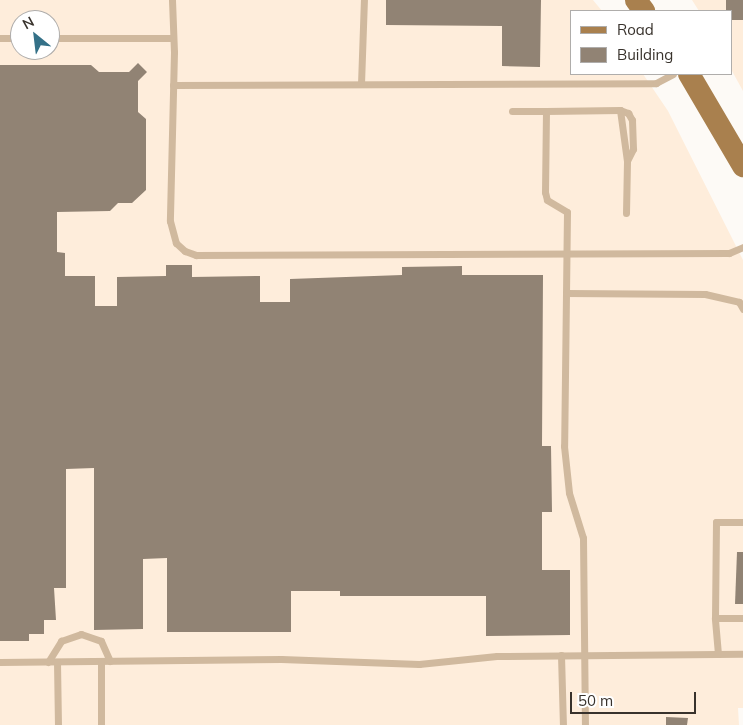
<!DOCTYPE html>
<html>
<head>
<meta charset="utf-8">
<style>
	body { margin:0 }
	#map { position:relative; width:743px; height:725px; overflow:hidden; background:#fdfaf6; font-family:Mulish,sans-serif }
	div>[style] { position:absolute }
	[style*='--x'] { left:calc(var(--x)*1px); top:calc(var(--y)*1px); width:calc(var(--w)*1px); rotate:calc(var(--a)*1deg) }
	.built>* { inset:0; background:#feeddb }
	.building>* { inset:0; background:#918374 }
	.lane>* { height:7px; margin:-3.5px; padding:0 3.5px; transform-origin:3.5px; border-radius:3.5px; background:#d0b99e }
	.primary>* { height:22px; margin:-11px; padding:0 11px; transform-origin:11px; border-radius:11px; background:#a9804e }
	span { translate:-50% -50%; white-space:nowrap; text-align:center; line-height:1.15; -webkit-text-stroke:4px #fff; paint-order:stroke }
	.legend { position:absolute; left:570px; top:10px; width:162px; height:65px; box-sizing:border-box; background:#fff; border:1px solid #afadab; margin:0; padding:6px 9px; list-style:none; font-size:15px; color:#38322c }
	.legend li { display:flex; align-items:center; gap:10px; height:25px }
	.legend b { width:25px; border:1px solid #afadab }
	.north { position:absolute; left:10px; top:10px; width:50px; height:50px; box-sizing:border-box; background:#fff; border:1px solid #afadab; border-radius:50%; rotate:331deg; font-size:14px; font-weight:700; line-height:20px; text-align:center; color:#38322c }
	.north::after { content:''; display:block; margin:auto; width:18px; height:22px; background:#347188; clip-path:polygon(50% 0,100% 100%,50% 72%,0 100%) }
	.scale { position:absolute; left:570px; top:692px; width:126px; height:22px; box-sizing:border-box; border:2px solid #38322c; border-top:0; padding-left:6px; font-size:15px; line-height:18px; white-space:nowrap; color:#38322c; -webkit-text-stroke:4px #fff; paint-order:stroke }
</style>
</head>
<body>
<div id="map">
	<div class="built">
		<i style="clip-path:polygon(evenodd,0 0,593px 0,602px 11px,572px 11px,572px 74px,643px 74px,668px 111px,743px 260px,743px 708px,738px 708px,739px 725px,0 725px,0 0,20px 20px,50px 20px,50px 50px,20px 50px,20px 20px)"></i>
		<i style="clip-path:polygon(692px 0,743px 0,743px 91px,732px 71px,732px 11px,699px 11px)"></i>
	</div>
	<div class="building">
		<i style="clip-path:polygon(386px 0,541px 0,540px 67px,502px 66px,502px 26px,386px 25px)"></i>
		<i style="clip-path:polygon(726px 0,743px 0,743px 20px,732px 20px,732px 11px,726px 11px)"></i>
		<i style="clip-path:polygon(138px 63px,147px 72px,138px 81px,138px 112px,146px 119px,146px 190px,132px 203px,118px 203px,110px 211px,57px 212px,57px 252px,65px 253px,65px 276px,95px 276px,95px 306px,117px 306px,117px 277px,166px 276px,166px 265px,192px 265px,192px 277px,260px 276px,260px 302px,290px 302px,290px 279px,402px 275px,402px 267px,462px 266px,462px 275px,543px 275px,542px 446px,551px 446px,552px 512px,542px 512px,542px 570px,570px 570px,570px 635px,486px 636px,486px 596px,340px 596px,340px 591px,291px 591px,291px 632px,167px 632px,167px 558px,143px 559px,143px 629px,94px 630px,94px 468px,66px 469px,66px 588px,54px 588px,56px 620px,44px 620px,44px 634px,29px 634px,29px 641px,0 641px,0 65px,91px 65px,99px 72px,129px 72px)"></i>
		<i style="clip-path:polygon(737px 552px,743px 552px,743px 604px,735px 604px)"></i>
		<i style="clip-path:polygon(666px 717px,688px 718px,687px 725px,666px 725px)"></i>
	</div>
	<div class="lane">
		<i style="--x:172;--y:0;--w:52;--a:87.8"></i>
		<i style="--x:174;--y:52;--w:169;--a:91.4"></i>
		<i style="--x:170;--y:221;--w:23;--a:75"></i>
		<i style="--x:176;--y:243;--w:12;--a:42"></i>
		<i style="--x:185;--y:251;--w:12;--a:20"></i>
		<i style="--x:196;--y:255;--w:533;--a:-0.21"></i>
		<i style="--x:729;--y:253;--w:15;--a:-23"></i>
		<i style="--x:0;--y:38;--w:20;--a:0"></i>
		<i style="--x:50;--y:38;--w:122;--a:0"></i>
		<i style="--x:361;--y:84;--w:84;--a:-88"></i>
		<i style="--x:173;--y:85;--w:483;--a:-0.2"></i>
		<i style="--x:656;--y:83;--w:19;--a:-28"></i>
		<i style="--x:620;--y:110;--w:9;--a:21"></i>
		<i style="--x:628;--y:113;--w:8;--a:60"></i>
		<i style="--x:632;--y:120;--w:29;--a:88"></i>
		<i style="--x:633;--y:149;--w:13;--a:117"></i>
		<i style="--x:512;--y:111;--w:34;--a:0"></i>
		<i style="--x:546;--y:111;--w:81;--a:90.7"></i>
		<i style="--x:545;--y:192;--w:8;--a:76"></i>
		<i style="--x:547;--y:200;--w:23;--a:31"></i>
		<i style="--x:567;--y:212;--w:234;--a:90.7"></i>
		<i style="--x:564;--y:446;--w:47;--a:83.9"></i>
		<i style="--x:569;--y:493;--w:47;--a:72.7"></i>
		<i style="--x:583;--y:538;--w:187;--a:89.4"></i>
		<i style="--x:546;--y:111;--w:74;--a:-0.8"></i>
		<i style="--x:620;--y:110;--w:51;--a:82.2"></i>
		<i style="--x:627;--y:161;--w:52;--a:91.1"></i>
		<i style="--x:566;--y:293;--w:139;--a:0.4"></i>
		<i style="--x:705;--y:294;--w:35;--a:13"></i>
		<i style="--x:739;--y:302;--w:8;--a:60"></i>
		<i style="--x:715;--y:618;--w:96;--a:-89.4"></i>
		<i style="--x:716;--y:522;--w:27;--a:0"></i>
		<i style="--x:718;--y:654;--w:36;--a:-95"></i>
		<i style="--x:715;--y:618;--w:28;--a:0"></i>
		<i style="--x:561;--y:655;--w:70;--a:88.4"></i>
		<i style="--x:0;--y:662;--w:281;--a:-0.6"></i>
		<i style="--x:281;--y:659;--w:138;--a:2.1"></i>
		<i style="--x:419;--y:664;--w:78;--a:-5.9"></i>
		<i style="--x:497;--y:656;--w:246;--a:-0.5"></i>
		<i style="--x:48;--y:662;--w:25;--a:-58"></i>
		<i style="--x:61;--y:641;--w:21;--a:-19"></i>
		<i style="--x:81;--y:634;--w:21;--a:19"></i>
		<i style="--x:101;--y:641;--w:22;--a:66"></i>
		<i style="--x:57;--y:662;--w:63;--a:89.1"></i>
		<i style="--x:101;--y:725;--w:63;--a:-90"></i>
	</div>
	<div class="primary">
		<i style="--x:636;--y:0;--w:14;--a:54"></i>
		<i style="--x:689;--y:74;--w:107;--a:59.6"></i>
	</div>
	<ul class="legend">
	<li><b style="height:6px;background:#a9804e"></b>Road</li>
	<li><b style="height:14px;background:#918374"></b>Building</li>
	</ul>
	<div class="north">N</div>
	<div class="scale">50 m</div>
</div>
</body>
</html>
